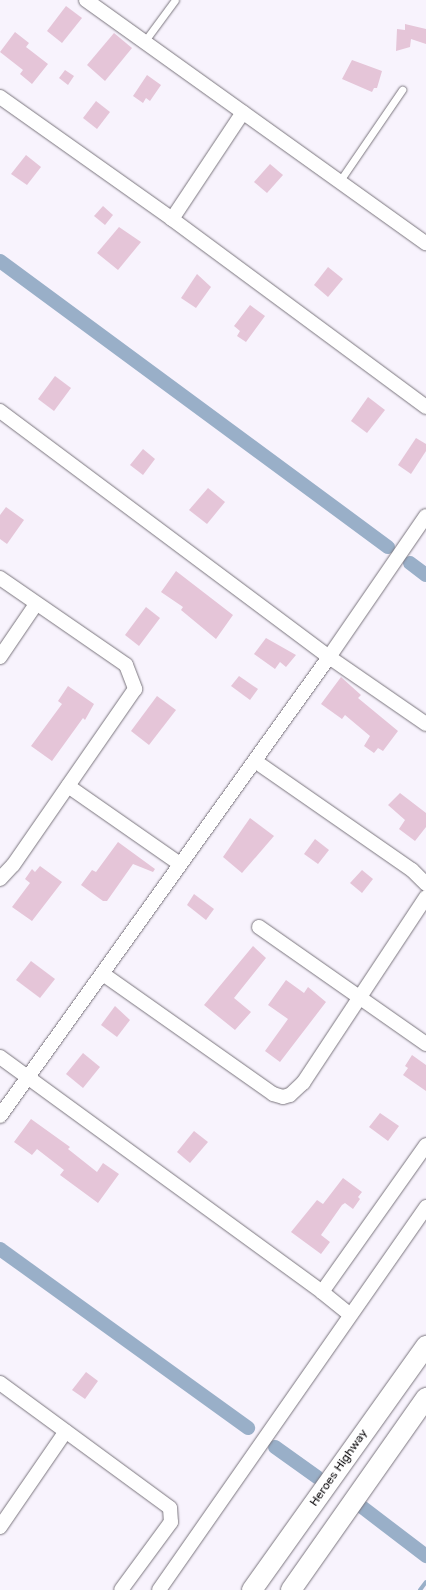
<!DOCTYPE html>
<html>
<head>
<meta charset="utf-8">
<style>
	body { margin:0 }
	#map { position:relative; width:426px; height:1590px; overflow:hidden; background:#f8f3fd; font-family:Rubik,sans-serif }
	div>[style] { position:absolute }
	[style*='--x'] { left:calc(var(--x)*1px); top:calc(var(--y)*1px); width:calc(var(--w)*1px); rotate:calc(var(--a)*1deg) }
	.stream>* { height:4px; margin:-2px; padding:0 2px; transform-origin:2px; border-radius:2px; background:#99afc8 }
	.canal>* { height:14px; margin:-7px; padding:0 7px; transform-origin:7px; border-radius:7px; background:#99afc8 }
	.building>* { inset:0; background:#e5c5d8 }
	.roads { filter:drop-shadow(0 0 1px #7a757d) drop-shadow(0 0 1px #7a757d) }
	.lane>* { height:7px; margin:-3.5px; padding:0 3.5px; transform-origin:3.5px; border-radius:3.5px; background:#fff }
	.street>* { height:14px; margin:-7px; padding:0 7px; transform-origin:7px; border-radius:7px; background:#fff }
	.secondary>* { height:20px; margin:-10px; padding:0 10px; transform-origin:10px; border-radius:10px; background:#fff }
	span { translate:-50% -50%; white-space:nowrap; text-align:center; line-height:1.15; -webkit-text-stroke:3.5px #fff; paint-order:stroke }
	.street-label { font-size:12px; color:#0e0c0f }
</style>
</head>
<body>
<div id="map">
	<div class="stream">
		<i style="--x:420;--y:1590;--w:10;--a:-53"></i>
	</div>
	<div class="canal">
		<i style="--x:0;--y:261;--w:482;--a:36.4"></i>
		<i style="--x:410;--y:563;--w:20;--a:37"></i>
		<i style="--x:0;--y:1249;--w:306;--a:35.8"></i>
		<i style="--x:275;--y:1447;--w:52;--a:35.5"></i>
		<i style="--x:362;--y:1507;--w:81;--a:37.4"></i>
	</div>
	<div class="building">
		<i style="clip-path:polygon(66px 6px,82px 18px,62px 43px,47px 31px)"></i>
		<i style="clip-path:polygon(405px 24px,426px 29px,426px 44px,411px 39px,410px 47px,396px 51px,397px 29px,405px 30px)"></i>
		<i style="clip-path:polygon(15px 32px,29px 43px,26px 47px,48px 64px,32px 84px,20px 74px,23px 70px,0 52px)"></i>
		<i style="clip-path:polygon(114px 33px,132px 48px,105px 81px,87px 65px)"></i>
		<i style="clip-path:polygon(352px 60px,382px 71px,377px 88px,374px 88px,372px 92px,342px 79px)"></i>
		<i style="clip-path:polygon(65px 70px,74px 76px,68px 85px,59px 78px)"></i>
		<i style="clip-path:polygon(147px 75px,161px 85px,150px 101px,146px 98px,143px 103px,133px 96px)"></i>
		<i style="clip-path:polygon(96px 101px,110px 112px,97px 129px,83px 118px)"></i>
		<i style="clip-path:polygon(26px 155px,41px 167px,27px 185px,11px 174px)"></i>
		<i style="clip-path:polygon(270px 164px,283px 175px,267px 193px,254px 182px)"></i>
		<i style="clip-path:polygon(103px 206px,113px 215px,105px 225px,94px 216px)"></i>
		<i style="clip-path:polygon(119px 227px,141px 242px,118px 270px,97px 253px)"></i>
		<i style="clip-path:polygon(328px 267px,343px 279px,328px 297px,314px 285px)"></i>
		<i style="clip-path:polygon(197px 274px,211px 287px,196px 308px,181px 298px)"></i>
		<i style="clip-path:polygon(250px 305px,265px 316px,246px 342px,237px 336px,240px 331px,234px 326px)"></i>
		<i style="clip-path:polygon(55px 376px,71px 388px,54px 411px,38px 399px)"></i>
		<i style="clip-path:polygon(368px 397px,385px 410px,367px 433px,351px 421px)"></i>
		<i style="clip-path:polygon(416px 438px,426px 444px,426px 451px,411px 474px,398px 465px)"></i>
		<i style="clip-path:polygon(143px 449px,155px 459px,143px 475px,130px 465px)"></i>
		<i style="clip-path:polygon(208px 488px,225px 502px,207px 524px,189px 510px)"></i>
		<i style="clip-path:polygon(6px 507px,24px 520px,7px 544px,0 539px,0 515px)"></i>
		<i style="clip-path:polygon(176px 571px,233px 615px,216px 639px,181px 610px,183px 607px,161px 592px)"></i>
		<i style="clip-path:polygon(146px 607px,160px 618px,139px 646px,125px 635px)"></i>
		<i style="clip-path:polygon(266px 638px,296px 655px,286px 667px,280px 662px,275px 669px,254px 654px)"></i>
		<i style="clip-path:polygon(239px 676px,258px 689px,250px 700px,231px 686px)"></i>
		<i style="clip-path:polygon(341px 677px,361px 695px,358px 698px,398px 731px,383px 751px,378px 748px,374px 753px,364px 746px,370px 736px,345px 715px,342px 719px,321px 704px)"></i>
		<i style="clip-path:polygon(68px 686px,94px 704px,85px 720px,83px 718px,52px 761px,31px 746px,62px 704px,58px 701px)"></i>
		<i style="clip-path:polygon(157px 696px,176px 710px,149px 745px,131px 731px)"></i>
		<i style="clip-path:polygon(400px 793px,426px 813px,426px 827px,415px 841px,399px 829px,405px 820px,388px 805px)"></i>
		<i style="clip-path:polygon(250px 818px,274px 836px,242px 873px,223px 857px)"></i>
		<i style="clip-path:polygon(315px 839px,329px 850px,318px 864px,304px 854px)"></i>
		<i style="clip-path:polygon(118px 842px,155px 869px,153px 872px,133px 864px,107px 901px,103px 901px,81px 885px,92px 870px,96px 872px)"></i>
		<i style="clip-path:polygon(40px 866px,62px 882px,32px 921px,12px 907px,30px 883px,25px 879px,32px 869px,35px 872px)"></i>
		<i style="clip-path:polygon(362px 870px,373px 879px,362px 893px,350px 883px)"></i>
		<i style="clip-path:polygon(194px 894px,214px 909px,206px 920px,187px 905px)"></i>
		<i style="clip-path:polygon(253px 946px,266px 958px,234px 998px,251px 1012px,235px 1030px,204px 1005px)"></i>
		<i style="clip-path:polygon(31px 961px,55px 979px,40px 998px,16px 980px)"></i>
		<i style="clip-path:polygon(286px 980px,304px 993px,308px 987px,326px 1002px,280px 1062px,265px 1051px,288px 1019px,268px 1005px)"></i>
		<i style="clip-path:polygon(115px 1006px,130px 1020px,117px 1037px,101px 1025px)"></i>
		<i style="clip-path:polygon(83px 1053px,100px 1067px,83px 1088px,66px 1074px)"></i>
		<i style="clip-path:polygon(412px 1055px,426px 1065px,426px 1091px,403px 1075px,408px 1068px,405px 1066px)"></i>
		<i style="clip-path:polygon(380px 1113px,399px 1126px,388px 1141px,369px 1127px)"></i>
		<i style="clip-path:polygon(31px 1119px,70px 1147px,68px 1149px,97px 1172px,103px 1163px,119px 1174px,98px 1203px,60px 1175px,64px 1170px,37px 1149px,32px 1155px,14px 1142px)"></i>
		<i style="clip-path:polygon(194px 1131px,208px 1142px,190px 1163px,177px 1152px)"></i>
		<i style="clip-path:polygon(343px 1178px,362px 1192px,358px 1197px,360px 1199px,353px 1209px,345px 1203px,342px 1205px,321px 1235px,330px 1242px,321px 1254px,291px 1232px,317px 1200px,323px 1204px)"></i>
		<i style="clip-path:polygon(86px 1372px,98px 1381px,85px 1399px,72px 1390px)"></i>
	</div>
	<div class="roads">
		<div class="lane">
			<i style="--x:144;--y:42;--w:52;--a:-53.6"></i>
			<i style="--x:339;--y:182;--w:112;--a:-55.6"></i>
		</div>
		<div class="street">
			<i style="--x:86;--y:0;--w:418;--a:35.6"></i>
			<i style="--x:0;--y:97;--w:211;--a:35.3"></i>
			<i style="--x:172;--y:219;--w:316;--a:36.5"></i>
			<i style="--x:172;--y:219;--w:128;--a:-56.4"></i>
			<i style="--x:0;--y:411;--w:411;--a:36.8"></i>
			<i style="--x:329;--y:657;--w:118;--a:34.6"></i>
			<i style="--x:0;--y:578;--w:153;--a:34.6"></i>
			<i style="--x:126;--y:665;--w:26;--a:69"></i>
			<i style="--x:135;--y:689;--w:214;--a:124.7"></i>
			<i style="--x:13;--y:865;--w:19;--a:133"></i>
			<i style="--x:0;--y:657;--w:64;--a:-55.8"></i>
			<i style="--x:255;--y:761;--w:191;--a:34.8"></i>
			<i style="--x:412;--y:870;--w:20;--a:45"></i>
			<i style="--x:68;--y:786;--w:136;--a:34.9"></i>
			<i style="--x:259;--y:927;--w:204;--a:35"></i>
			<i style="--x:103;--y:974;--w:208;--a:35.2"></i>
			<i style="--x:273;--y:1094;--w:10;--a:17"></i>
			<i style="--x:283;--y:1097;--w:7;--a:-16"></i>
			<i style="--x:290;--y:1095;--w:18;--a:-43"></i>
			<i style="--x:303;--y:1083;--w:223;--a:-56.5"></i>
			<i style="--x:0;--y:1057;--w:399;--a:36.1"></i>
			<i style="--x:322;--y:1292;--w:180;--a:-54.7"></i>
			<i style="--x:0;--y:1116;--w:565;--a:-54.37"></i>
			<i style="--x:329;--y:657;--w:171;--a:-55.5"></i>
			<i style="--x:322;--y:1292;--w:36;--a:39"></i>
			<i style="--x:0;--y:1383;--w:211;--a:36.3"></i>
			<i style="--x:170;--y:1508;--w:14;--a:86"></i>
			<i style="--x:171;--y:1522;--w:84;--a:126.3"></i>
			<i style="--x:0;--y:1527;--w:116;--a:-55.5"></i>
			<i style="--x:159;--y:1590;--w:467;--a:-55.1"></i>
		</div>
		<div class="secondary">
			<i style="--x:252;--y:1590;--w:300;--a:-54.5"></i>
			<i style="--x:291;--y:1590;--w:235;--a:-54.9"></i>
		</div>
	</div>
	<div class="street-label">
		<span style="left:339px;top:1468px;rotate:-55deg">Heroes Highway</span>
	</div>
</div>
</body>
</html>
